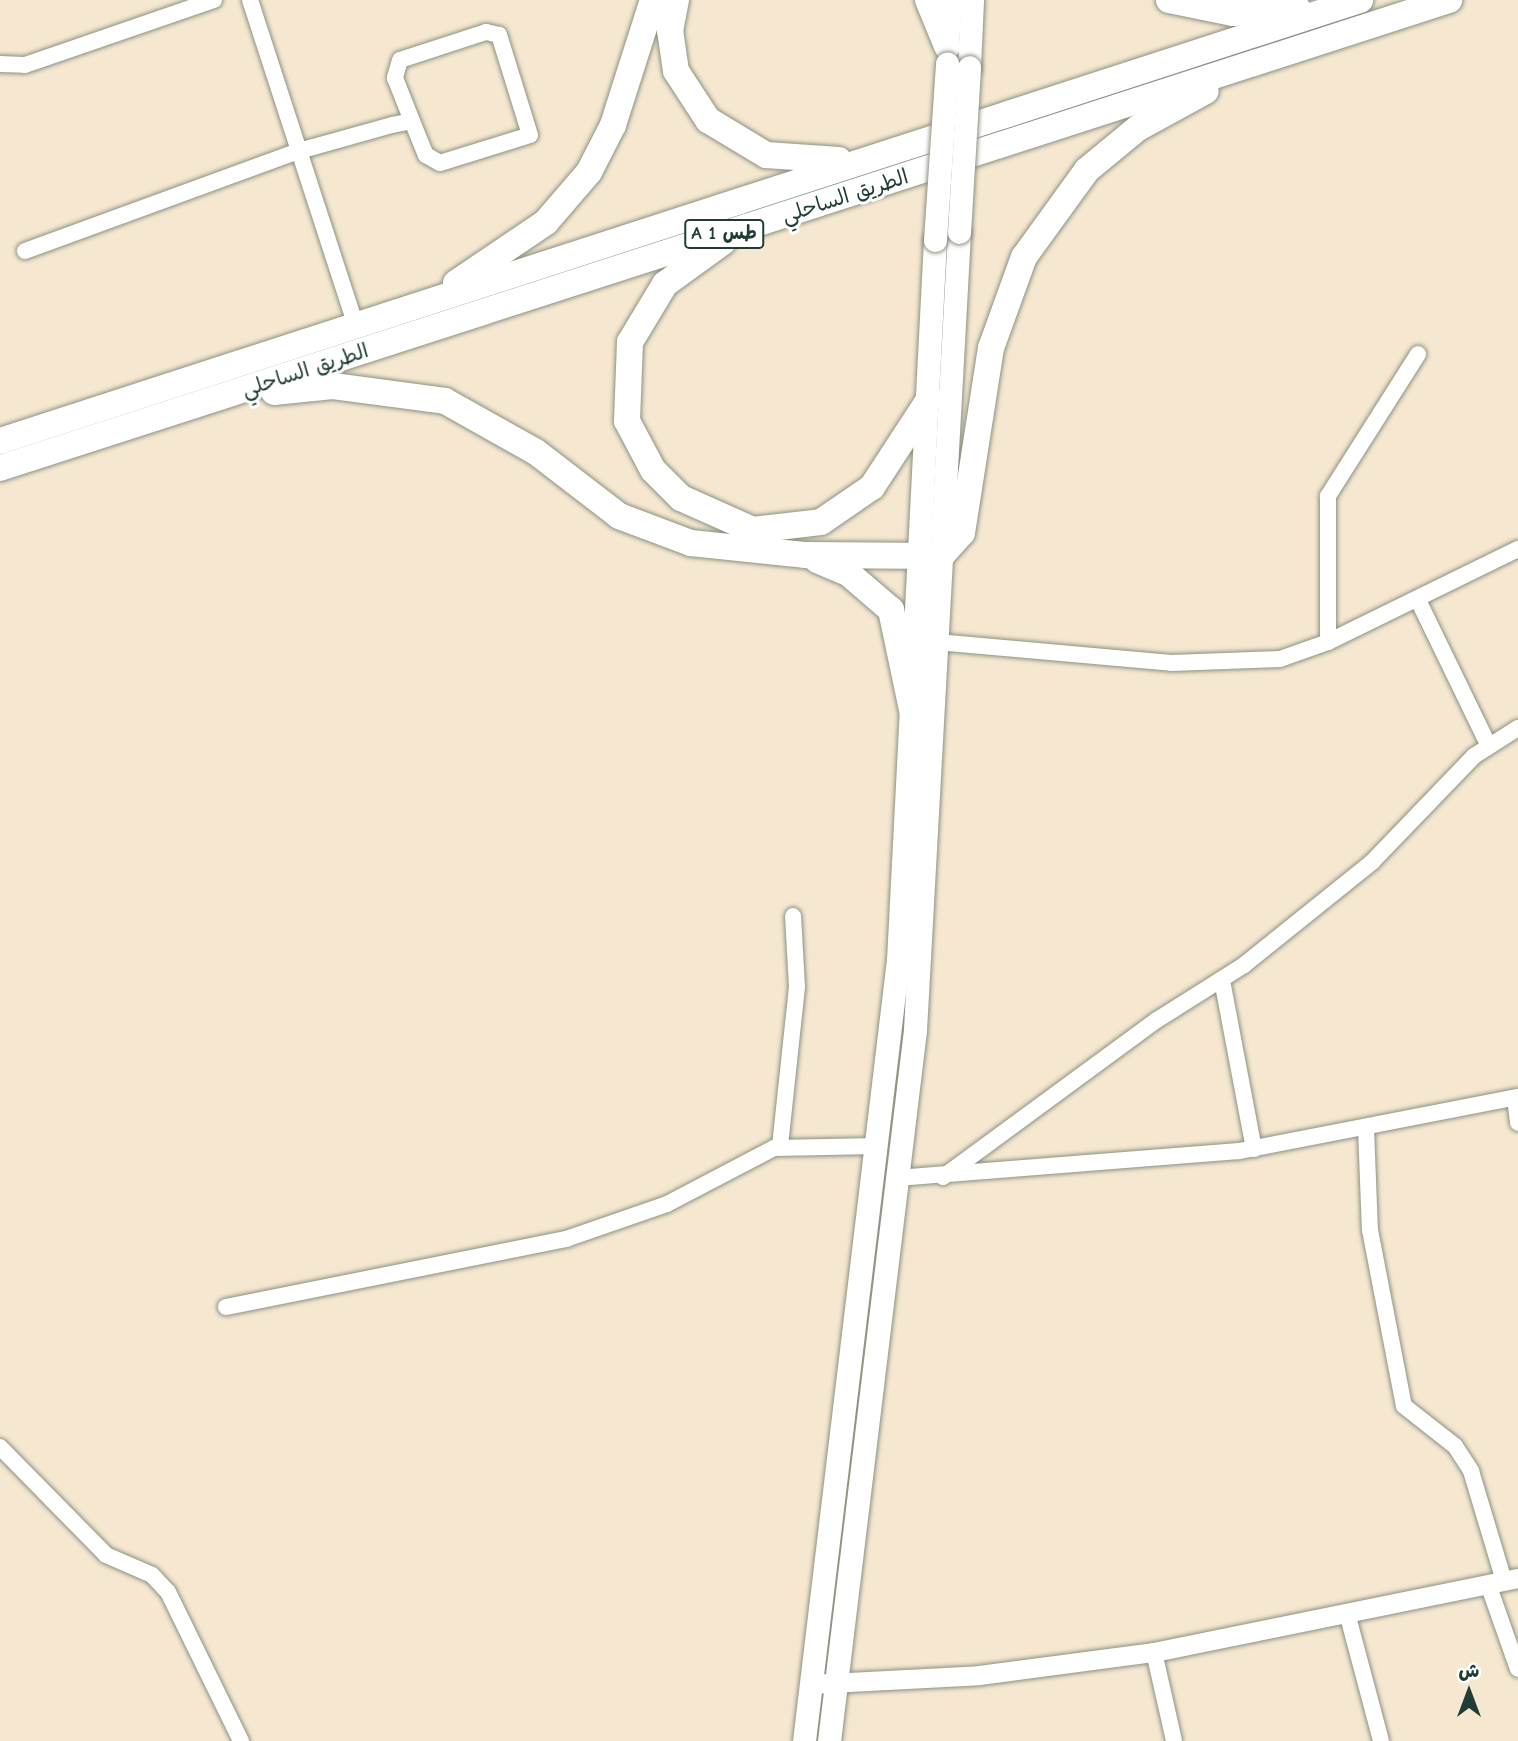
<!DOCTYPE html>
<html>
<head>
<meta charset="utf-8">
<style>
	body { margin:0 }
	#map { position:relative; width:1518px; height:1741px; overflow:hidden; background:#f6e7d0; font-family:"Comic Neue","Playpen Sans Arabic",sans-serif }
	div>[style] { position:absolute }
	[style*='--x'] { left:calc(var(--x)*1px); top:calc(var(--y)*1px); width:calc(var(--w)*1px); rotate:calc(var(--a)*1deg) }
	.roads { filter:drop-shadow(0 0 2px #8a9282) drop-shadow(0 0 2px #8a9282) }
	.minor>* { height:16px; margin:-8px; padding:0 8px; transform-origin:8px; border-radius:8px; background:#fff }
	.tertiary>* { height:19px; margin:-9.5px; padding:0 9.5px; transform-origin:9.5px; border-radius:9.5px; background:#fff }
	.secondary>* { height:23px; margin:-11.5px; padding:0 11.5px; transform-origin:11.5px; border-radius:11.5px; background:#fff }
	.trunk>* { height:26px; margin:-13px; padding:0 13px; transform-origin:13px; border-radius:13px; background:#fff }
	.bridges { filter:drop-shadow(0 0 2px #8a9282) drop-shadow(0 0 2px #8a9282) }
	.secondary-bridge>* { height:23px; margin:-11.5px; padding:0 11.5px; transform-origin:11.5px; border-radius:11.5px; background:#fff }
	span { translate:-50% -50%; white-space:nowrap; text-align:center; line-height:1.15; -webkit-text-stroke:6px #fff; paint-order:stroke }
	.shield-label span { padding:2px 5px; background:#fff; border:2px solid; border-radius:5px; -webkit-text-stroke-width:0 }
	.shield-label { font-size:19px; color:#1f3d34; font-weight:700 }
	.street-label { font-size:21px; color:#1f3d34 }
	.north { position:absolute; left:1434px; top:1657px; width:70px; height:70px; -webkit-text-stroke:5px #fff; paint-order:stroke; rotate:0deg; font-size:19px; font-weight:700; line-height:28px; text-align:center; color:#1f3d34 }
	.north::after { content:''; display:block; margin:auto; width:24px; height:32px; background:#1f3d34; clip-path:polygon(50% 0,100% 100%,50% 72%,0 100%) }
</style>
</head>
<body>
<div id="map">
	<div class="roads">
		<div class="minor">
			<i style="--x:250;--y:0;--w:341;--a:72"></i>
			<i style="--x:0;--y:64;--w:25;--a:2"></i>
			<i style="--x:25;--y:65;--w:200;--a:-19"></i>
			<i style="--x:25;--y:251;--w:292;--a:-20.1"></i>
			<i style="--x:299;--y:151;--w:97;--a:-15.6"></i>
			<i style="--x:392;--y:125;--w:20;--a:-11"></i>
			<i style="--x:412;--y:121;--w:37;--a:68"></i>
			<i style="--x:426;--y:155;--w:16;--a:30"></i>
			<i style="--x:440;--y:163;--w:94;--a:-17.3"></i>
			<i style="--x:530;--y:135;--w:105;--a:-107.2"></i>
			<i style="--x:499;--y:35;--w:13;--a:-167"></i>
			<i style="--x:486;--y:32;--w:90;--a:162"></i>
			<i style="--x:400;--y:60;--w:19;--a:106"></i>
			<i style="--x:395;--y:78;--w:46;--a:68.4"></i>
			<i style="--x:1418;--y:600;--w:162;--a:64.1"></i>
			<i style="--x:937;--y:642;--w:235;--a:5.1"></i>
			<i style="--x:1171;--y:663;--w:109;--a:-2.1"></i>
			<i style="--x:1280;--y:659;--w:51;--a:-19.5"></i>
			<i style="--x:1328;--y:642;--w:212;--a:-26.1"></i>
			<i style="--x:1328;--y:642;--w:146;--a:-90"></i>
			<i style="--x:1328;--y:496;--w:168;--a:-57.6"></i>
			<i style="--x:1222;--y:980;--w:172;--a:79.3"></i>
			<i style="--x:1515;--y:1098;--w:25;--a:83"></i>
			<i style="--x:1366;--y:1128;--w:102;--a:87.8"></i>
			<i style="--x:1370;--y:1230;--w:179;--a:79.1"></i>
			<i style="--x:1404;--y:1406;--w:65;--a:38.1"></i>
			<i style="--x:1455;--y:1446;--w:30;--a:57"></i>
			<i style="--x:1471;--y:1471;--w:115;--a:73.3"></i>
			<i style="--x:780;--y:1146;--w:160;--a:-83.9"></i>
			<i style="--x:797;--y:987;--w:71;--a:-93.2"></i>
			<i style="--x:943;--y:1177;--w:265;--a:-36.3"></i>
			<i style="--x:1157;--y:1020;--w:103;--a:-32.3"></i>
			<i style="--x:1244;--y:965;--w:164;--a:-38.8"></i>
			<i style="--x:1372;--y:862;--w:147;--a:-46.1"></i>
			<i style="--x:1474;--y:756;--w:52;--a:-32.5"></i>
			<i style="--x:897;--y:1178;--w:343;--a:-4.5"></i>
			<i style="--x:1239;--y:1151;--w:284;--a:-11"></i>
			<i style="--x:226;--y:1307;--w:347;--a:-11.3"></i>
			<i style="--x:566;--y:1239;--w:107;--a:-19.1"></i>
			<i style="--x:667;--y:1204;--w:121;--a:-27.6"></i>
			<i style="--x:774;--y:1148;--w:104;--a:-1.1"></i>
			<i style="--x:0;--y:1447;--w:151;--a:45.5"></i>
			<i style="--x:106;--y:1555;--w:50;--a:23.5"></i>
			<i style="--x:152;--y:1575;--w:23;--a:47"></i>
			<i style="--x:168;--y:1592;--w:166;--a:63.9"></i>
			<i style="--x:1488;--y:1584;--w:90;--a:70.6"></i>
			<i style="--x:1347;--y:1613;--w:132;--a:75.1"></i>
			<i style="--x:1154;--y:1652;--w:91;--a:77.3"></i>
		</div>
		<div class="tertiary">
			<i style="--x:810;--y:1684;--w:169;--a:-3"></i>
			<i style="--x:979;--y:1675;--w:177;--a:-7.5"></i>
			<i style="--x:1154;--y:1652;--w:371;--a:-11.5"></i>
		</div>
		<div class="secondary">
			<i style="--x:947;--y:46;--w:46;--a:-86.3"></i>
			<i style="--x:969;--y:67;--w:67;--a:-87.4"></i>
			<i style="--x:804;--y:1741;--w:787;--a:-83.14"></i>
			<i style="--x:898;--y:960;--w:721;--a:-87.06"></i>
			<i style="--x:829;--y:1741;--w:716;--a:-83.1"></i>
			<i style="--x:915;--y:1030;--w:799;--a:-86.84"></i>
		</div>
		<div class="trunk">
			<i style="--x:676;--y:0;--w:31;--a:101"></i>
			<i style="--x:670;--y:30;--w:41;--a:81.7"></i>
			<i style="--x:676;--y:71;--w:59;--a:56.9"></i>
			<i style="--x:708;--y:120;--w:68;--a:31.1"></i>
			<i style="--x:766;--y:155;--w:73;--a:3.9"></i>
			<i style="--x:928;--y:0;--w:50;--a:67.6"></i>
			<i style="--x:1169;--y:0;--w:65;--a:11.5"></i>
			<i style="--x:1233;--y:13;--w:65;--a:-3.5"></i>
			<i style="--x:723;--y:242;--w:72;--a:144.1"></i>
			<i style="--x:665;--y:284;--w:68;--a:121.1"></i>
			<i style="--x:630;--y:342;--w:79;--a:92.2"></i>
			<i style="--x:627;--y:421;--w:55;--a:62"></i>
			<i style="--x:653;--y:470;--w:40;--a:45"></i>
			<i style="--x:681;--y:498;--w:79;--a:24"></i>
			<i style="--x:753;--y:530;--w:68;--a:-6.7"></i>
			<i style="--x:821;--y:522;--w:62;--a:-34.5"></i>
			<i style="--x:872;--y:487;--w:106;--a:-56.9"></i>
			<i style="--x:456;--y:283;--w:109;--a:-34.1"></i>
			<i style="--x:546;--y:222;--w:66;--a:-49.3"></i>
			<i style="--x:589;--y:172;--w:53;--a:-62.9"></i>
			<i style="--x:613;--y:125;--w:131;--a:-72.3"></i>
			<i style="--x:274;--y:392;--w:59;--a:-5.8"></i>
			<i style="--x:333;--y:386;--w:113;--a:7.6"></i>
			<i style="--x:445;--y:401;--w:104;--a:29.3"></i>
			<i style="--x:536;--y:452;--w:105;--a:37.6"></i>
			<i style="--x:619;--y:516;--w:77;--a:20.6"></i>
			<i style="--x:691;--y:543;--w:116;--a:6"></i>
			<i style="--x:806;--y:555;--w:135;--a:0.4"></i>
			<i style="--x:941;--y:556;--w:31;--a:-48"></i>
			<i style="--x:962;--y:533;--w:187;--a:-81.1"></i>
			<i style="--x:991;--y:348;--w:97;--a:-70.1"></i>
			<i style="--x:1024;--y:257;--w:107;--a:-54.1"></i>
			<i style="--x:1087;--y:170;--w:66;--a:-39.5"></i>
			<i style="--x:1138;--y:128;--w:77;--a:-28.6"></i>
			<i style="--x:0;--y:441;--w:1430;--a:-17.97"></i>
			<i style="--x:0;--y:468;--w:1523;--a:-17.9"></i>
			<i style="--x:817;--y:560;--w:34;--a:23"></i>
			<i style="--x:848;--y:573;--w:57;--a:40.7"></i>
			<i style="--x:891;--y:610;--w:102;--a:78.1"></i>
		</div>
	</div>
	<div class="bridges">
		<div class="secondary-bridge">
			<i style="--x:959;--y:232;--w:165;--a:-86.5"></i>
			<i style="--x:935;--y:240;--w:177;--a:-86.1"></i>
		</div>
	</div>
	<div class="shield-label">
		<span style="left:724px;top:234px">A 1 طس</span>
	</div>
	<div class="street-label">
		<span style="left:845px;top:196px;rotate:-18deg">الطريق الساحلي</span>
		<span style="left:305px;top:370px;rotate:-18deg">الطريق الساحلي</span>
	</div>
	<div class="north">ش</div>
</div>
</body>
</html>
